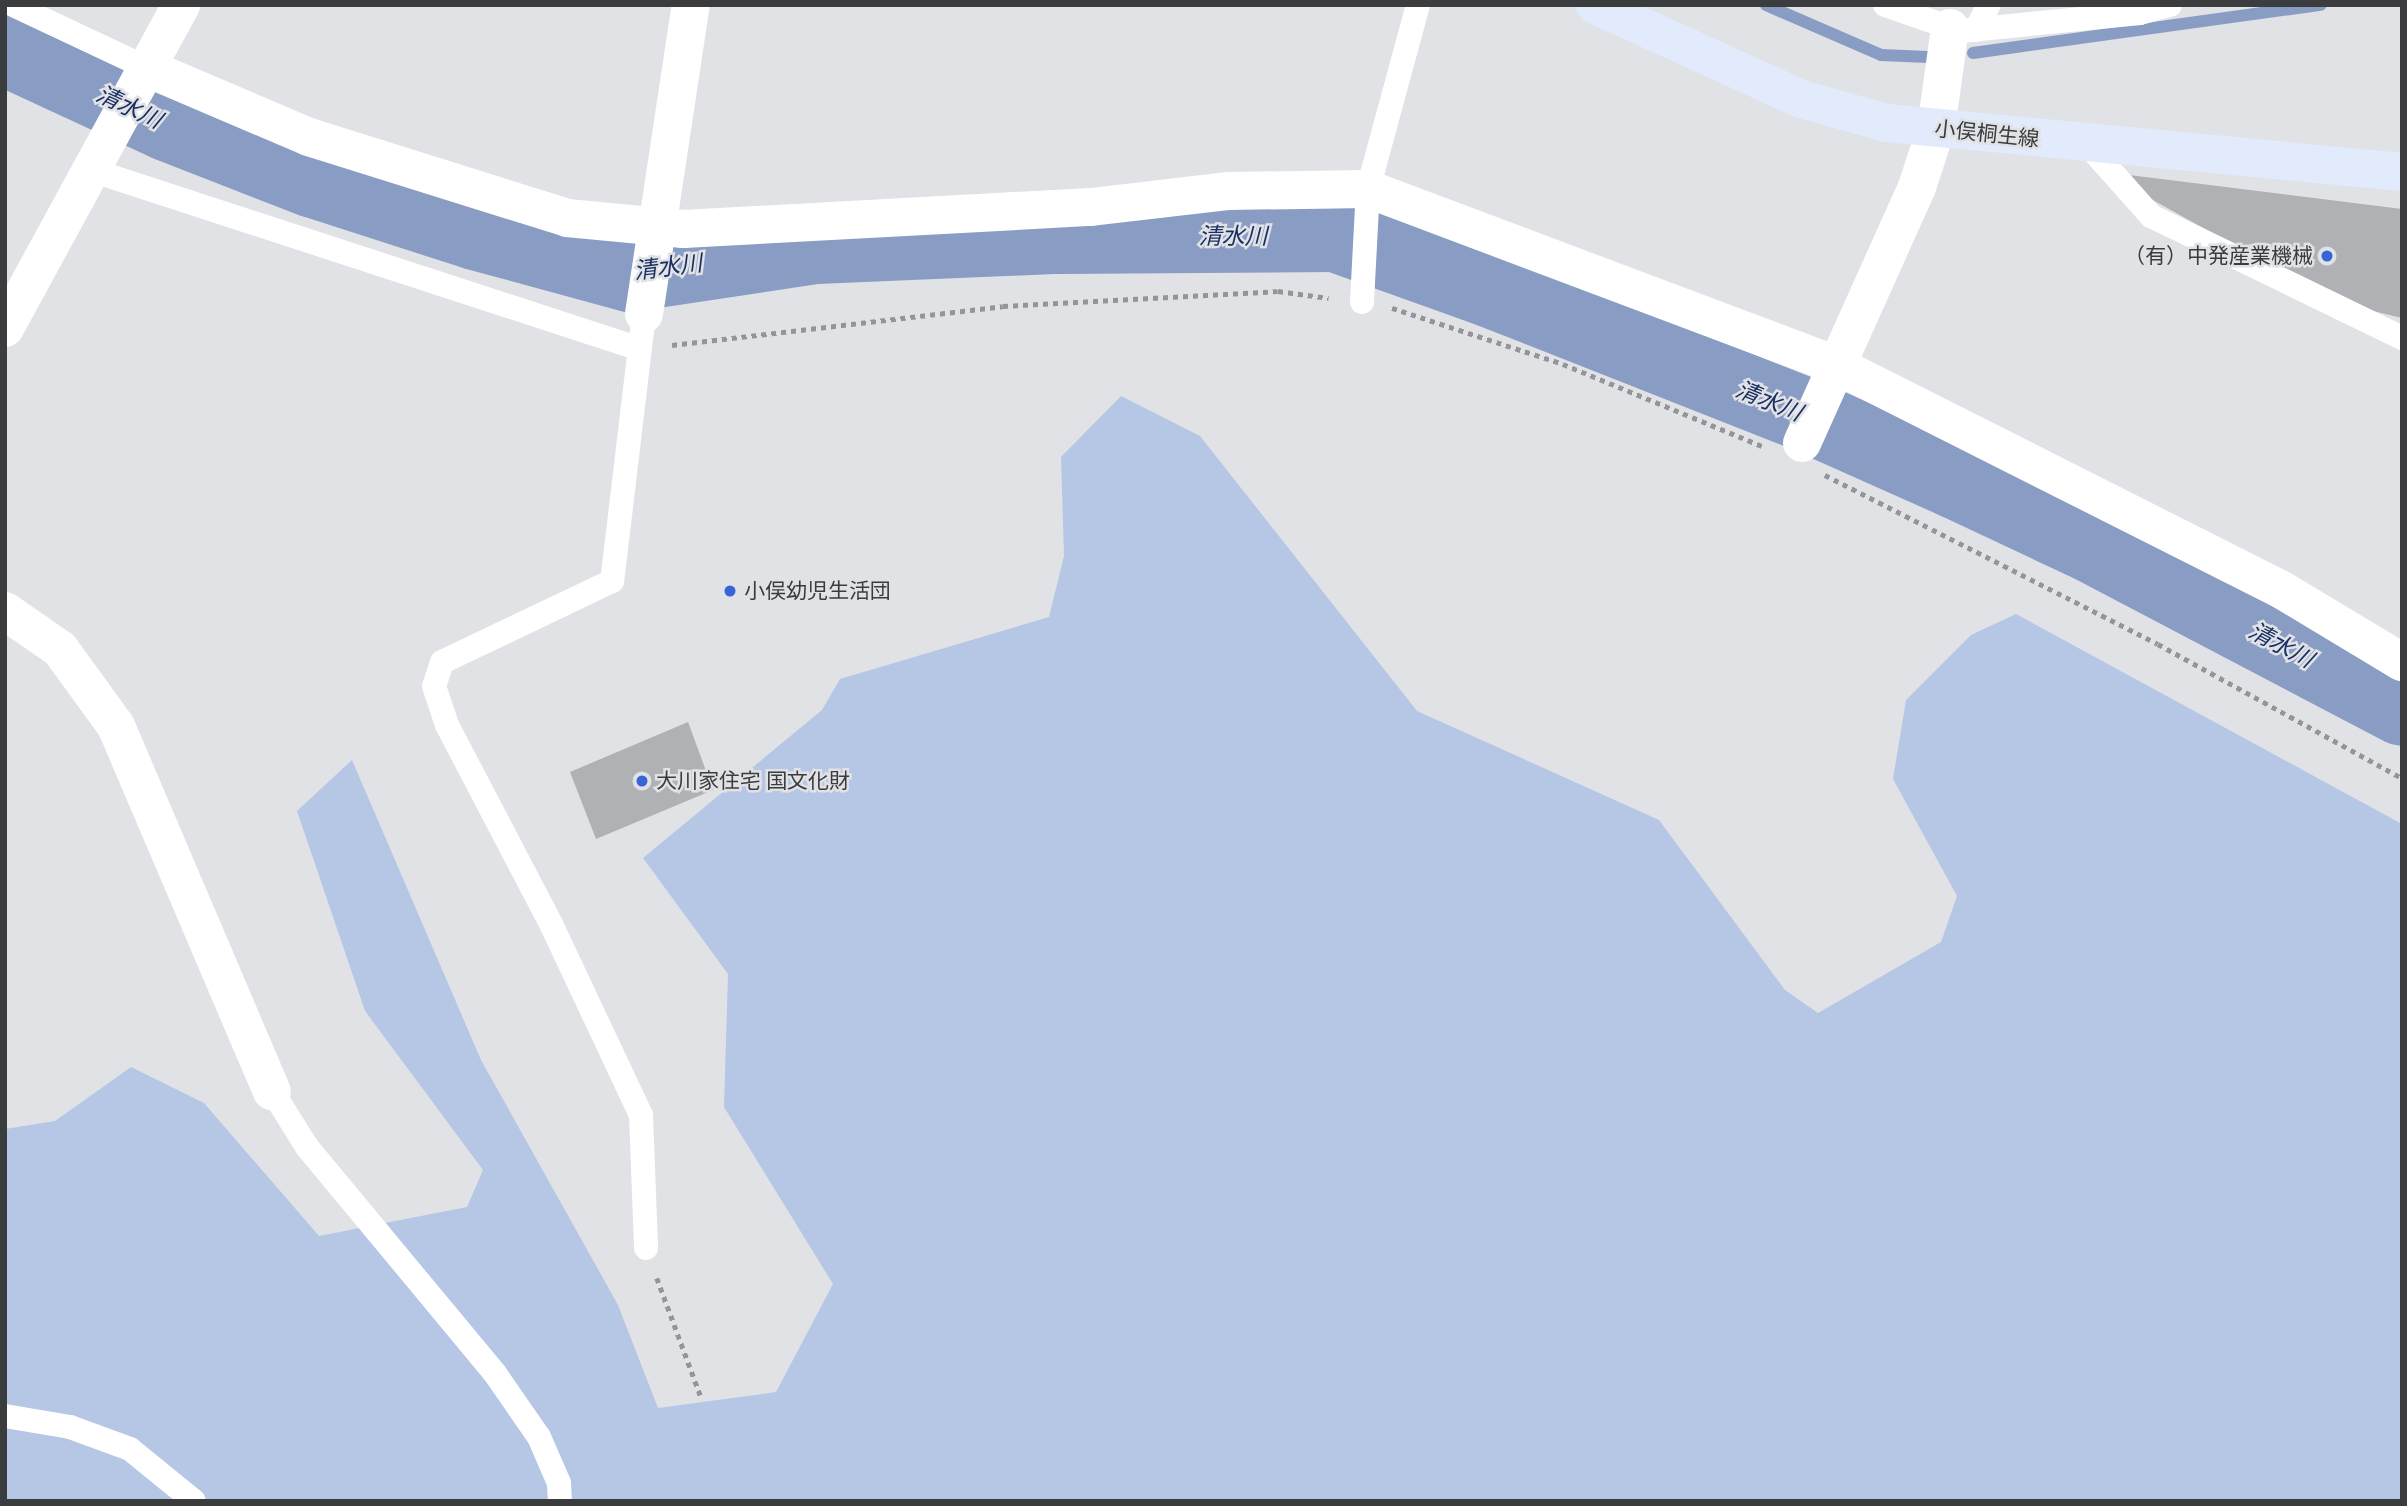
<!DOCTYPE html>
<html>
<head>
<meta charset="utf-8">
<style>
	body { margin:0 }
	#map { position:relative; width:2407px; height:1506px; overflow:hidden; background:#e1e2e6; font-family:"Public Sans","Noto Sans JP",sans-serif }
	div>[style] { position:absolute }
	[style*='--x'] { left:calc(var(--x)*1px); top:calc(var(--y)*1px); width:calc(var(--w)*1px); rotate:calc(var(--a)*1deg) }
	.green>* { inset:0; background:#b6c6e5 }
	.stream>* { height:12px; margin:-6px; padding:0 6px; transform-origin:6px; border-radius:6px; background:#899cc4 }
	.river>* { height:74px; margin:-37px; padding:0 37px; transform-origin:37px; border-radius:37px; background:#899cc4 }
	.building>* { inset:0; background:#afb1b5 }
	.path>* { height:4.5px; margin-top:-2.25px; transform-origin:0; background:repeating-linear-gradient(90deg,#949598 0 5px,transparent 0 10px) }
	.service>* { height:24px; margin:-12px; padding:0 12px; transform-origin:12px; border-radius:12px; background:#fff }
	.minor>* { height:38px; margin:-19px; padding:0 19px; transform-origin:19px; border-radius:19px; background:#fff }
	.tertiary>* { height:38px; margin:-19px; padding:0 19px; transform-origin:19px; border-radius:19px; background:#fff }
	.secondary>* { height:38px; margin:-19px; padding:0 19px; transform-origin:19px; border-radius:19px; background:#e2ebfc }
	.dots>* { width:19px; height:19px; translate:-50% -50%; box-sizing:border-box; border:4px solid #e1e2e6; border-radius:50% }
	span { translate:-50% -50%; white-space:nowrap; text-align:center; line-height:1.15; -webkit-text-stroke:5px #e1e2e6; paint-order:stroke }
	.street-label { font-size:21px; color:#3b3c3d }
	.poi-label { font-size:21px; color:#3b3c3d }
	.right { translate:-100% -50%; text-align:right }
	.left { translate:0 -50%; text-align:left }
	.water-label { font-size:23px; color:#1a2f61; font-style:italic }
	.frame { position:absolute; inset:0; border:7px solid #3b3c3d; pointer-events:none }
</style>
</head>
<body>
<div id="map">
	<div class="green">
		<i style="clip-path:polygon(1121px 396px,1200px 436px,1417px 711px,1659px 820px,1785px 990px,1818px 1013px,1941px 942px,1957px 896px,1893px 779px,1906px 700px,1971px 635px,2016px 614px,2402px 824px,2402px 1501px,5px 1501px,5px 1129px,55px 1121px,131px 1067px,204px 1103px,319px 1236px,467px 1207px,483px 1170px,365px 1011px,297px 811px,352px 760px,481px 1060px,618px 1305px,658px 1408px,776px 1392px,833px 1284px,724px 1107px,728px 974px,643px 858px,822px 710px,840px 679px,1049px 617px,1064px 556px,1061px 457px)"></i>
	</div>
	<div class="stream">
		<i style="--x:1766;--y:5;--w:125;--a:23.5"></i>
		<i style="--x:1881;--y:55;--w:47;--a:2.4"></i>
		<i style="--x:1973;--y:53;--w:351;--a:-7.9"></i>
	</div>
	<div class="river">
		<i style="--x:5;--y:49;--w:179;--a:24.8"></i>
		<i style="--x:167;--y:124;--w:155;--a:21.3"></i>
		<i style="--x:311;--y:180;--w:172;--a:17.9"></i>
		<i style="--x:475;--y:233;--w:161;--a:15.2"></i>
		<i style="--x:630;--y:275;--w:188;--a:-8.6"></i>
		<i style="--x:816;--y:247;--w:242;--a:-2.4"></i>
		<i style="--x:1058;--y:237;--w:277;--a:-0.4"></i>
		<i style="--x:1335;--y:235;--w:164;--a:19.7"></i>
		<i style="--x:1489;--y:290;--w:335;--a:21.5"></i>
		<i style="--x:1801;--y:413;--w:170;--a:24"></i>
		<i style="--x:1956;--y:482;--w:150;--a:25.2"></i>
		<i style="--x:2092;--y:546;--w:350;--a:27.7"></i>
	</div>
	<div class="building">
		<i style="clip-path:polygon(2129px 175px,2402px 209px,2402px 318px,2336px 302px,2126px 185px)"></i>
		<i style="clip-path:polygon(688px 722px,713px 790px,596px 839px,570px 772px)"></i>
	</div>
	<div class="path">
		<i style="--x:1392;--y:308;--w:180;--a:18.1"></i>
		<i style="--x:1563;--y:364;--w:217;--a:22.4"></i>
		<i style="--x:672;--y:345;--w:333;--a:-6.7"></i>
		<i style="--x:1003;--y:306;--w:275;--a:-3.1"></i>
		<i style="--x:1278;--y:291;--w:51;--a:7.8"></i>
		<i style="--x:1825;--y:475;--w:373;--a:26.9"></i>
		<i style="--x:2158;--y:644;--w:278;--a:28.8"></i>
		<i style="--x:657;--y:1278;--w:127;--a:69.7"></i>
	</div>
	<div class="service">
		<i style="--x:13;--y:5;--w:148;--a:25.2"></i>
		<i style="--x:1885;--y:5;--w:79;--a:19.1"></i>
		<i style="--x:1960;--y:31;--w:181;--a:-5.7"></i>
		<i style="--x:2140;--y:13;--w:31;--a:-15"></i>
		<i style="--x:1976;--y:30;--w:28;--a:-63"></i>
		<i style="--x:2086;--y:143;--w:98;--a:48.3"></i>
		<i style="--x:2151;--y:216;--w:279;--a:25.9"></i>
		<i style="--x:91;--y:170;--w:577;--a:18.06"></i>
		<i style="--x:1362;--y:302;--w:113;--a:-87"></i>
		<i style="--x:1368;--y:189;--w:191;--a:-74.8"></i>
		<i style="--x:644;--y:314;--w:269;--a:96.8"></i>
		<i style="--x:612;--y:581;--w:188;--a:154.5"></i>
		<i style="--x:442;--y:662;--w:25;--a:108"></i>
		<i style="--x:434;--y:686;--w:41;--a:71.6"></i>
		<i style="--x:447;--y:725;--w:227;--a:62.4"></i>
		<i style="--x:552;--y:926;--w:209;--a:64.8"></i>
		<i style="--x:641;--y:1115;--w:133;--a:87.8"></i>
		<i style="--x:272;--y:1091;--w:66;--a:58"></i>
		<i style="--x:307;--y:1147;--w:296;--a:50.3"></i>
		<i style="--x:496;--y:1375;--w:75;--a:55.3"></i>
		<i style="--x:539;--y:1437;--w:50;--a:66.5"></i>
		<i style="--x:559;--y:1483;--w:18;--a:87"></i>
		<i style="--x:5;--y:1416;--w:66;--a:9.6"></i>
		<i style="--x:70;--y:1427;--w:64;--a:20.1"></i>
		<i style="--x:130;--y:1449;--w:82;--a:39.1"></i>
	</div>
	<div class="minor">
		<i style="--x:147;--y:68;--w:176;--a:23.1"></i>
		<i style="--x:309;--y:137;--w:270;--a:17.4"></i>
		<i style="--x:567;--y:218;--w:117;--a:5.4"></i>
		<i style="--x:683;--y:229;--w:409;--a:-3.1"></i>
		<i style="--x:1091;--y:207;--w:137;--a:-6.7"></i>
		<i style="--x:1227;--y:191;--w:141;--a:-0.8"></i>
		<i style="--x:1368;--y:189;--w:498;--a:20.6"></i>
		<i style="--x:1834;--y:364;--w:502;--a:26.77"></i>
		<i style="--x:2282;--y:590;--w:140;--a:31"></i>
		<i style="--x:644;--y:314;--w:313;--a:-81.4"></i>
		<i style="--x:1802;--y:443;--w:281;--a:-65.8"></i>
		<i style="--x:1917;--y:187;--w:61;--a:-71.9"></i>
		<i style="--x:1936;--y:129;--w:102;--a:-82.1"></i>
		<i style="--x:5;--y:611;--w:67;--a:34.6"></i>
		<i style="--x:60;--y:649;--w:95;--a:54"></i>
		<i style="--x:116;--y:726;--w:397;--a:66.9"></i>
	</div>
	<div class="tertiary">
		<i style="--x:5;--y:328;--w:368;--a:-61.4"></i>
	</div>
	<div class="secondary">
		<i style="--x:1595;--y:5;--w:226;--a:24.5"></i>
		<i style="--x:1801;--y:99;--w:89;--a:15.6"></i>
		<i style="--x:1887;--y:123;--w:517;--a:5.44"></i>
	</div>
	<div class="dots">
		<i style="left:2327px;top:256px;background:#3865d5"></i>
		<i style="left:730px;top:591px;background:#3865d5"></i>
		<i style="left:642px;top:781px;background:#3865d5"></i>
	</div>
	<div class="street-label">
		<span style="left:1987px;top:134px;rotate:6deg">小俣桐生線</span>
	</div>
	<div class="poi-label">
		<span class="right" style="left:2313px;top:256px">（有）中発産業機械</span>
		<span class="left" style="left:744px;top:591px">小俣幼児生活団</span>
		<span class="left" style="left:656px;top:781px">大川家住宅 国文化財</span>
	</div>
	<div class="water-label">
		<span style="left:129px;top:107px;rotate:25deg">清水川</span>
		<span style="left:1233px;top:236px">清水川</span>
		<span style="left:668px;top:267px;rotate:-7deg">清水川</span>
		<span style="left:1769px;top:401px;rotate:22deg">清水川</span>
		<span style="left:2281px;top:645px;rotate:28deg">清水川</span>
	</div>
	<div class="frame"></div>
</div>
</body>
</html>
